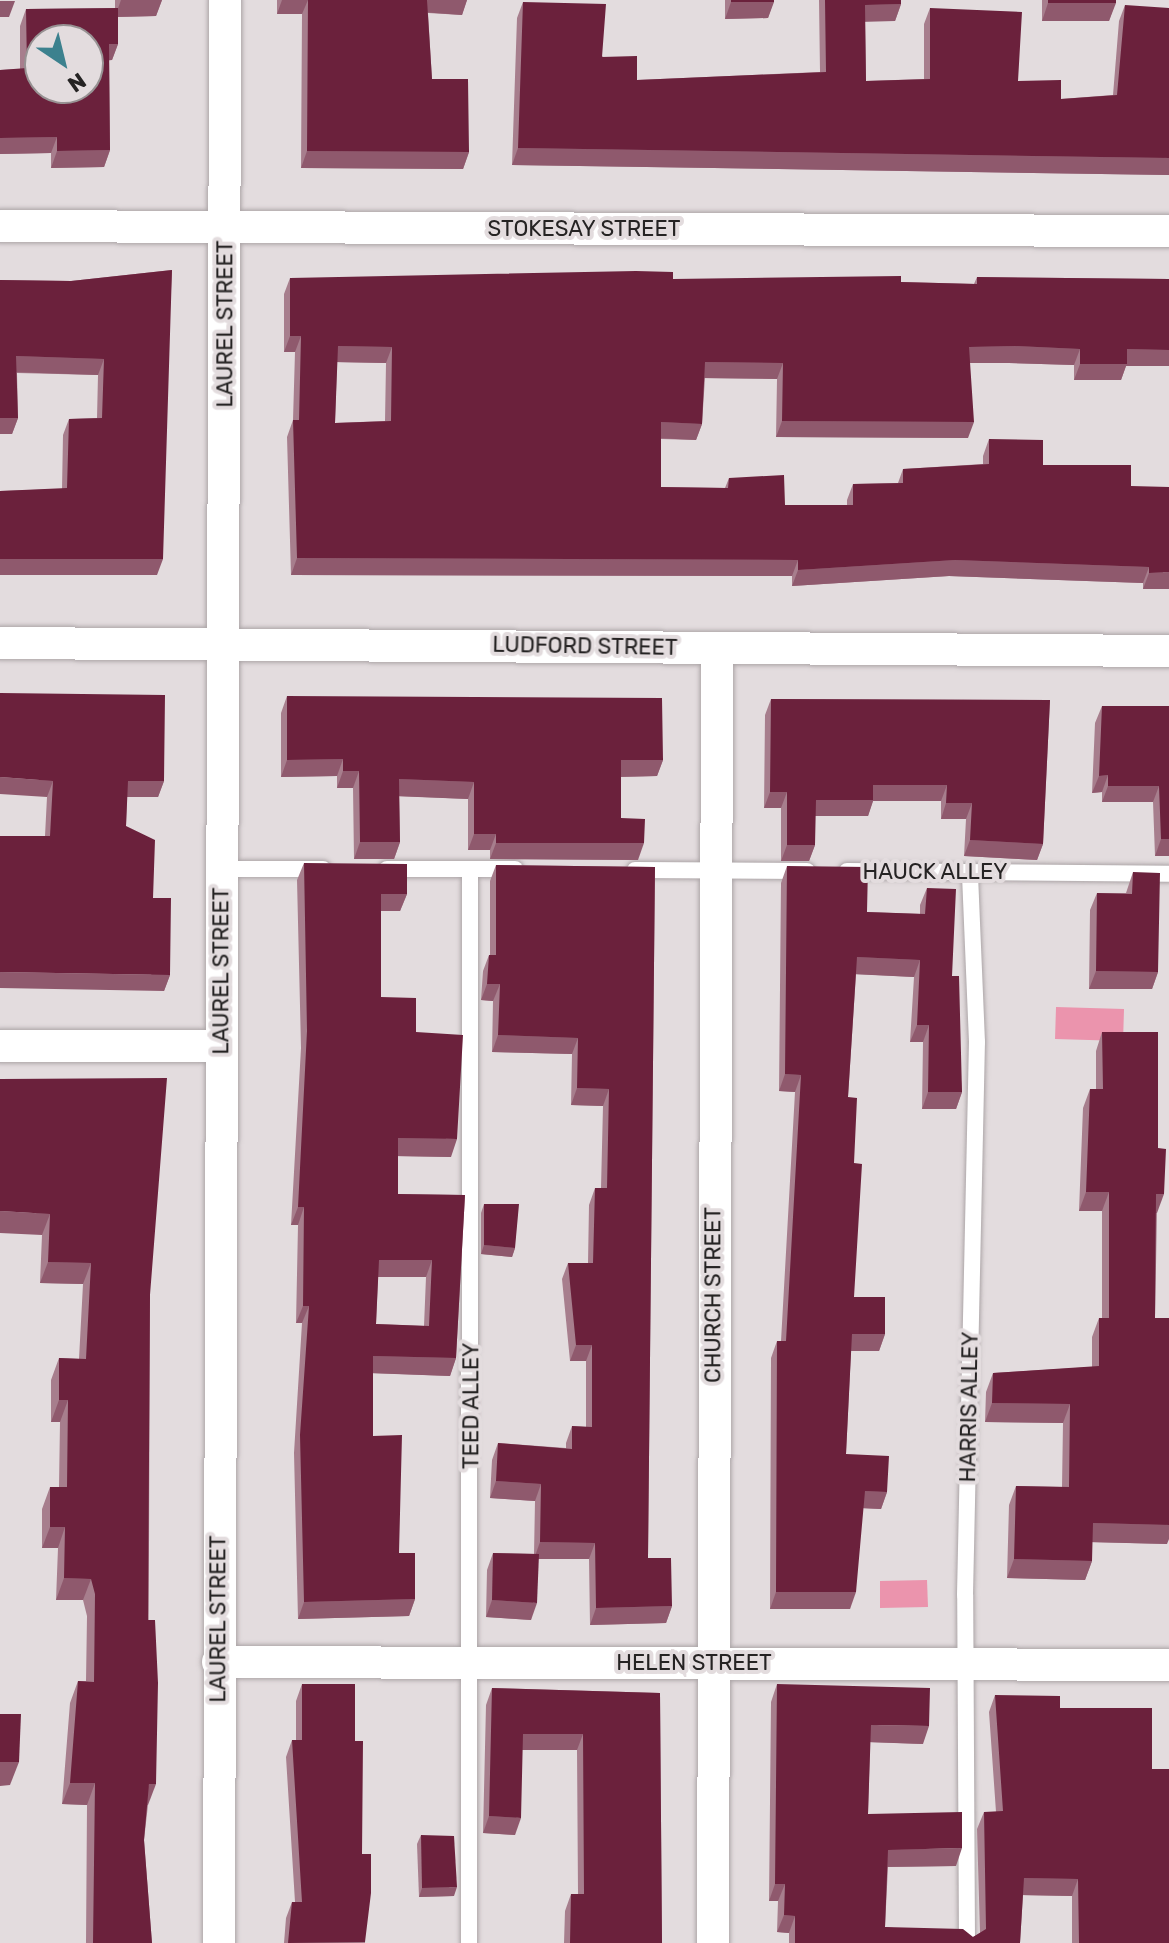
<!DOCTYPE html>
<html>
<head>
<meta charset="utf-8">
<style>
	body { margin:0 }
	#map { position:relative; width:1169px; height:1943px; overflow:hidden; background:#e3dcde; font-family:Rubik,sans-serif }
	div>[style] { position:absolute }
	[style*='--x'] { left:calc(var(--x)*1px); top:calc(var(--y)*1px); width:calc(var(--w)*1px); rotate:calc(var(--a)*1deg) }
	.water>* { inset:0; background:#eb94ad }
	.roads { filter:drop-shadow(0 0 2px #aca5a7) drop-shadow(0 0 2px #aca5a7) }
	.service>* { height:16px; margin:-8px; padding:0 8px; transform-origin:8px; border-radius:8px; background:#fff }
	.minor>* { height:32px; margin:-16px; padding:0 16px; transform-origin:16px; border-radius:16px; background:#fff }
	.wall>* { inset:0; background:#a77e8d }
	.shaded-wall>* { inset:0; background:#8f596d }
	.building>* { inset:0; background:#6b213c }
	span { translate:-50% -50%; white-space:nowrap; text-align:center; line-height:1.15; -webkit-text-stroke:8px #e3dcde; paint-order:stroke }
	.street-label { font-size:22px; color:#252323 }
	.north { position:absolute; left:24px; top:24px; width:80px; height:80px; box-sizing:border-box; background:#e3dcde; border:2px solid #979293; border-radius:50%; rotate:145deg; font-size:22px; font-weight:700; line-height:32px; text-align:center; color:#252323 }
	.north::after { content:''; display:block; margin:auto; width:28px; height:36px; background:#3c818e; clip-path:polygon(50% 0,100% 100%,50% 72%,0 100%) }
</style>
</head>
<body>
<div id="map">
	<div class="water">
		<i style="clip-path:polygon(1056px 1007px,1124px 1009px,1123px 1041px,1055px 1039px)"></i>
		<i style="clip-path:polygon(927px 1580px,928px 1607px,880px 1608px,880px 1581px)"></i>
	</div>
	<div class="roads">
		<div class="service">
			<i style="--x:221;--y:869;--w:102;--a:0"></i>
			<i style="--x:387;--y:869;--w:128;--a:0"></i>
			<i style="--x:635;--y:870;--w:172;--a:0.3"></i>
			<i style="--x:847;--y:871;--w:322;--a:0.5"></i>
			<i style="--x:469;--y:1943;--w:1074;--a:-89.95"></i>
			<i style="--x:967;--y:1943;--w:348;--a:-90.3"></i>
			<i style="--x:965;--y:1595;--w:553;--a:-88.76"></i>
			<i style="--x:977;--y:1042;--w:170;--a:-92.4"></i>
		</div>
		<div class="minor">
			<i style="--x:0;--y:226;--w:1169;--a:0.25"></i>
			<i style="--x:0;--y:643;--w:1169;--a:0.39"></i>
			<i style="--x:0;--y:1046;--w:221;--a:0"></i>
			<i style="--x:218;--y:1662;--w:951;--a:0.18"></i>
			<i style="--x:219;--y:1943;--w:1943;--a:-89.82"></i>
			<i style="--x:713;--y:1943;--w:1295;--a:-89.82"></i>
		</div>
	</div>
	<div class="wall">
		<i style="clip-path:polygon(115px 0,162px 0,156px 16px,118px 17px,118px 44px,112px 60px,109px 60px,110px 150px,104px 167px,51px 168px,51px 153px,0 154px,0 70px,20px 69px,20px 26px,26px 9px,115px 8px)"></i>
		<i style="clip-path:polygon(277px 0,467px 0,462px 15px,428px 13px,432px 79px,469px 152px,463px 169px,301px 168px,302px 14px,277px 14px)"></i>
		<i style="clip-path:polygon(725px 0,774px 0,768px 18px,725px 19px)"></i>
		<i style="clip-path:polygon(819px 0,901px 0,901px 4px,895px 21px,865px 21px,866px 81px,924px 79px,924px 24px,930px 8px,1018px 81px,1061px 99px,1113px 95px,1119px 21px,1125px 5px,1169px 175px,512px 165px,517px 18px,523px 2px,637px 80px,820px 72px)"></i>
		<i style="clip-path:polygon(1042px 0,1116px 0,1109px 21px,1042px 21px)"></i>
		<i style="clip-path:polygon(172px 270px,157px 575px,0 575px,0 491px,62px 489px,63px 435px,69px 419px,97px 418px,98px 375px,17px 373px,18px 418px,12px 434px,0 280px,71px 281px)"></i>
		<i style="clip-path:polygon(evenodd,977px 277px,1169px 279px,1169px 366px,1126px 366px,1121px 380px,1074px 380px,1074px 365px,1009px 363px,970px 363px,968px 438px,776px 437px,777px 379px,705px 378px,702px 424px,696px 440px,661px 439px,661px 487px,725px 488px,729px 478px,785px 505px,847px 505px,847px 500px,853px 484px,898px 483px,903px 469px,983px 464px,983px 456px,989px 439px,1043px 465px,1131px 486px,1169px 589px,1143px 589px,1143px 583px,949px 576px,792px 586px,792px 576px,291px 575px,287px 437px,293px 420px,295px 352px,284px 352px,284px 294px,290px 278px,673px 279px,901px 282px,974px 284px,977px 277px,337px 362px,386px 363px,385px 421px,335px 423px,337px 362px)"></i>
		<i style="clip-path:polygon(0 693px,164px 781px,158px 797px,127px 797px,126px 826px,153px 898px,170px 975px,164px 991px,45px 836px,47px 797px)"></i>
		<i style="clip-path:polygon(287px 696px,663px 760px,657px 776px,621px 777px,621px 818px,638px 860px,490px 859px,490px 850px,468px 850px,468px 799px,399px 796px,400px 842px,394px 859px,354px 859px,353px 788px,337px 788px,337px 776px,281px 777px,281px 713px)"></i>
		<i style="clip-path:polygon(771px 699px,1050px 700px,1043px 844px,1037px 860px,964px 856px,966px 819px,941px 819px,941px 801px,873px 801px,868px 816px,815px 816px,815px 845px,809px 861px,781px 861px,781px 808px,764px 808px,765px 715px)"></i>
		<i style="clip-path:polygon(1102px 706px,1169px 706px,1169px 856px,1155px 856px,1153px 802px,1102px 802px,1102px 792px,1092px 793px,1095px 723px)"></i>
		<i style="clip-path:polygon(evenodd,304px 863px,407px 894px,400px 911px,381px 911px,381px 997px,416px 1032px,451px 1157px,398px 1156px,398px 1194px,465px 1195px,456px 1358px,450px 1376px,373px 1373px,373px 1436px,399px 1553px,415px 1599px,409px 1616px,298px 1619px,294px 1453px,302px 1323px,296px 1323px,298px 1225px,291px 1225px,301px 1048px,297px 880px,304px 863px,378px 1277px,426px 1277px,424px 1326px,376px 1324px,378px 1277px)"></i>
		<i style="clip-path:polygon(496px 865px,655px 867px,648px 1558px,672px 1606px,666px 1623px,590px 1625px,589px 1559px,538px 1559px,531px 1620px,486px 1617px,487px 1570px,493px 1553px,534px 1554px,535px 1501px,490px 1498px,492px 1460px,498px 1443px,566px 1448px,566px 1443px,572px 1426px,586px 1427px,586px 1361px,570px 1361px,562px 1279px,568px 1263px,588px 1263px,589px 1205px,595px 1188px,601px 1188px,603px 1106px,571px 1105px,572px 1054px,492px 1052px,493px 1001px,481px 1000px,483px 971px,489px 955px,490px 955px,490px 881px)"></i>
		<i style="clip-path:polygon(787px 866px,867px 912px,920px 914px,920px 905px,927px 888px,952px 976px,962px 1092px,956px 1109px,922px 1109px,923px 1042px,910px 1042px,914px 977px,856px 974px,848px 1097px,854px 1163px,854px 1297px,885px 1334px,879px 1351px,851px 1351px,846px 1454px,887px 1492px,881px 1509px,863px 1508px,850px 1609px,770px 1609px,771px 1358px,777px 1341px,781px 1341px,795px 1092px,779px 1091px,781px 883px)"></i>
		<i style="clip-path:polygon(1133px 872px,1158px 972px,1152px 989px,1089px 989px,1090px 910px,1097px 893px,1126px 893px)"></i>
		<i style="clip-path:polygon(1102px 1032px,1157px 1213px,1155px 1318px,1167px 1544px,1092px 1542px,1092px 1561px,1085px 1580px,1007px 1578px,1009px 1505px,1016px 1486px,1062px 1487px,1063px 1423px,985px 1422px,986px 1392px,993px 1373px,1092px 1367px,1092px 1337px,1099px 1318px,1102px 1318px,1102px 1211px,1079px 1211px,1083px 1108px,1090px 1089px,1096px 1089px,1096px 1051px)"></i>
		<i style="clip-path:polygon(0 1079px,150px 1295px,148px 1805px,144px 1840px,152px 1943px,86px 1943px,87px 1805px,62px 1804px,70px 1703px,78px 1681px,86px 1681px,87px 1616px,83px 1600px,56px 1600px,58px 1548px,42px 1548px,42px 1509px,50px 1487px,59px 1487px,60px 1422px,51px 1422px,51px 1380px,59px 1358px,79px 1359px,83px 1284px,40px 1283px,42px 1235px)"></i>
		<i style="clip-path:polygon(484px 1204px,515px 1248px,512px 1257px,481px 1254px,481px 1213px)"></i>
		<i style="clip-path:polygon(302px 1684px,355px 1741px,362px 1854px,365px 1943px,284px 1943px,286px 1918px,292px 1902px,295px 1902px,286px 1757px,292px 1740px,296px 1740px,296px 1701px)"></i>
		<i style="clip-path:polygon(777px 1684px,923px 1744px,870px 1742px,868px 1814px,956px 1866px,888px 1867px,885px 1927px,973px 1937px,980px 1933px,977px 1829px,984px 1812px,996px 1812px,989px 1712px,995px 1695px,1060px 1708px,1152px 1769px,1169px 1943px,1072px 1943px,1072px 1896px,1023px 1895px,1020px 1943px,789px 1943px,789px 1933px,777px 1932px,778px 1901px,769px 1901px,771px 1702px)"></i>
		<i style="clip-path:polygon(492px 1688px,660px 1693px,662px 1943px,564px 1943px,565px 1911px,571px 1894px,578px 1894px,577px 1750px,522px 1750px,515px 1835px,483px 1833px,486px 1705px)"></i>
		<i style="clip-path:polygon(421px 1835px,454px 1896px,419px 1897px,417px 1844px)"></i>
	</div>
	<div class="shaded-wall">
		<i style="clip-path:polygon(121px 0,162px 0,156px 16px,115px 17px)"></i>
		<i style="clip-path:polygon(282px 0,308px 0,302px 14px,277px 14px)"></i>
		<i style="clip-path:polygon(426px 0,467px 0,462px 15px,421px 12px)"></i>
		<i style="clip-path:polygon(0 1px,15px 1px,9px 17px,0 17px)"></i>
		<i style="clip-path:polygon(731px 2px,774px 2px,768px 18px,725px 19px)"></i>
		<i style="clip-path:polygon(1048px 3px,1116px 3px,1109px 21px,1042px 21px)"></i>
		<i style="clip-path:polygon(901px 4px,895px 21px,859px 22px,865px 5px)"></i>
		<i style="clip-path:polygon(109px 44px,118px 44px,112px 60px,103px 61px)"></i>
		<i style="clip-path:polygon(57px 137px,51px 153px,0 154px,0 138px)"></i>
		<i style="clip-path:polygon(518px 148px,1169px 158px,1169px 175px,512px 165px)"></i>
		<i style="clip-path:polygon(110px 150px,104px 167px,51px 168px,57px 151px)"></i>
		<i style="clip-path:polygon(307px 151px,469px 152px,463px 169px,301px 168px)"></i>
		<i style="clip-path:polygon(290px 336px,301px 336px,295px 352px,284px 352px)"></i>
		<i style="clip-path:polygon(338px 346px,392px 347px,386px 363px,332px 362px)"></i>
		<i style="clip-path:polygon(1015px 346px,1080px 349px,1074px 365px,1009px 363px,963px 363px,969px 347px)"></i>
		<i style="clip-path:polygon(1127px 349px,1169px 350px,1169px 366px,1126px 366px,1121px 380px,1074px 380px,1080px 364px)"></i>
		<i style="clip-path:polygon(16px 356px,104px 359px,98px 375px,10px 372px)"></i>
		<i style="clip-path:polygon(705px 362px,783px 363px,777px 379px,699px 378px)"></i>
		<i style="clip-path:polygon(0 418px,18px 418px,12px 434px,0 434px)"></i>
		<i style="clip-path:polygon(782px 421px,974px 422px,968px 438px,776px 437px)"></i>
		<i style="clip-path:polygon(661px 422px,702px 424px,696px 440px,655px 438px)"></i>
		<i style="clip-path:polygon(297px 558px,798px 560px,792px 576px,291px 575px)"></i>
		<i style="clip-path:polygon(0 559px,163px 559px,157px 575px,0 575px)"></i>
		<i style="clip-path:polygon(955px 560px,1149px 567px,1143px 583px,949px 576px,792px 586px,798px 570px)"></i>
		<i style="clip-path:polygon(1169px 572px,1169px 589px,1143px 589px,1149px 573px)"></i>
		<i style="clip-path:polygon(343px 759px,337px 776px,281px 777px,287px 760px)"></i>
		<i style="clip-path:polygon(621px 760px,663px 760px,657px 776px,615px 777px)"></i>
		<i style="clip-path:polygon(343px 771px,359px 771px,353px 788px,337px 788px)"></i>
		<i style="clip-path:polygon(1108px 775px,1102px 792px,1092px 793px,1099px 776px)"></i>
		<i style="clip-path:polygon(0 777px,53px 781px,47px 797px,0 794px)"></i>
		<i style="clip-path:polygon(399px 779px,474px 782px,468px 799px,393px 796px)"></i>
		<i style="clip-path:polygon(128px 781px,164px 781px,158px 797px,122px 797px)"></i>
		<i style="clip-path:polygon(873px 785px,947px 785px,941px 801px,873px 801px,868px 816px,810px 816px,816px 800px)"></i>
		<i style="clip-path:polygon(1108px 786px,1159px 786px,1153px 802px,1102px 802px)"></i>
		<i style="clip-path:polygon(770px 792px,787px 792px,781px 808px,764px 808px)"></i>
		<i style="clip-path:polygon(946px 803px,972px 803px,966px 819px,941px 819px)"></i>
		<i style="clip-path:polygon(474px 834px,496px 834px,490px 850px,468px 850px)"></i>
		<i style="clip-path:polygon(1161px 839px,1169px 839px,1169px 856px,1155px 856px)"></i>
		<i style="clip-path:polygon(970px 840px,1043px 844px,1037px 860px,964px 856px)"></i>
		<i style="clip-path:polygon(360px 842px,400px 842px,394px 859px,354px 859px)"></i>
		<i style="clip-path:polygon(496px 843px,644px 843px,638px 860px,490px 859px)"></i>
		<i style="clip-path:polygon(787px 845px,815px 845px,809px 861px,781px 861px)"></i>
		<i style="clip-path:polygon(381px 894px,407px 894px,400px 911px,375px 911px)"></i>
		<i style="clip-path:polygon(857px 957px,920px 960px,914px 977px,851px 974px)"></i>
		<i style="clip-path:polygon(1096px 971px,1158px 972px,1152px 989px,1089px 989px)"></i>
		<i style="clip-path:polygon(0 972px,170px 975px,164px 991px,0 988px)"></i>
		<i style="clip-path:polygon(487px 984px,500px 984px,493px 1001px,481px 1000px)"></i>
		<i style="clip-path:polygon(917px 1025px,929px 1025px,923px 1042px,910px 1042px)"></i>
		<i style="clip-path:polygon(498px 1035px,578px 1038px,572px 1054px,492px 1052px)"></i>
		<i style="clip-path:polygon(785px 1074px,801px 1075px,795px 1092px,779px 1091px)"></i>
		<i style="clip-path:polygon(577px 1088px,609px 1089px,603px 1106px,571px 1105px)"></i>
		<i style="clip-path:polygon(928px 1092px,962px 1092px,956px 1109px,922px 1109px)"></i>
		<i style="clip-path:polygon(398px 1138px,457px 1139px,451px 1157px,392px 1156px)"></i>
		<i style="clip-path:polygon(1086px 1192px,1109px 1192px,1102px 1211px,1079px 1211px)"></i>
		<i style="clip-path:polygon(1156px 1194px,1164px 1194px,1157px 1213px,1149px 1213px)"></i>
		<i style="clip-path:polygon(298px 1207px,304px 1207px,298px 1225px,291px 1225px)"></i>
		<i style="clip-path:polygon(0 1211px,50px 1214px,42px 1235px,0 1233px)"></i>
		<i style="clip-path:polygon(484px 1245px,515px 1248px,512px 1257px,481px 1254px)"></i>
		<i style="clip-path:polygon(379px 1260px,432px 1260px,426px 1277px,373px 1277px)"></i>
		<i style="clip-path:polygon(48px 1262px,91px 1263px,83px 1284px,40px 1283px)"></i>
		<i style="clip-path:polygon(303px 1306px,309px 1306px,302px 1323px,296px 1323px)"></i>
		<i style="clip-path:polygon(852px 1334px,885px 1334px,879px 1351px,846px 1351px)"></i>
		<i style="clip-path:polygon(576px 1345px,592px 1345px,586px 1361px,570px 1361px)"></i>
		<i style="clip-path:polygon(373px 1356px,456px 1358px,450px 1376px,367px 1373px)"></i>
		<i style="clip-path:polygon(59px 1400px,68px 1400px,60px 1422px,51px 1422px)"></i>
		<i style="clip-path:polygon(992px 1403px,1070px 1404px,1063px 1423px,985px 1422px)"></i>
		<i style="clip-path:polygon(496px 1481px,541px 1484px,535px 1501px,490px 1498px)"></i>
		<i style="clip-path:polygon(865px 1491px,887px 1492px,881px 1509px,858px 1508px)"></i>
		<i style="clip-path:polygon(1093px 1523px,1169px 1525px,1169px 1539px,1167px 1544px,1086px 1542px)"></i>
		<i style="clip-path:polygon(50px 1527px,65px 1527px,58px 1548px,42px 1548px)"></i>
		<i style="clip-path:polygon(540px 1542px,595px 1543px,589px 1559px,534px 1559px)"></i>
		<i style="clip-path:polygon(1014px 1559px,1092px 1561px,1085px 1580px,1007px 1578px)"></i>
		<i style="clip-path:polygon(64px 1578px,91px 1579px,83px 1600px,56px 1600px)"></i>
		<i style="clip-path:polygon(776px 1592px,856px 1592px,850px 1609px,770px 1609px)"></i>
		<i style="clip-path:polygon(415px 1599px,409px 1616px,298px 1619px,304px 1602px)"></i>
		<i style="clip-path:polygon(492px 1600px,537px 1603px,531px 1620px,486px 1617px)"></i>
		<i style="clip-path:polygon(672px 1606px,666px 1623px,590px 1625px,596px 1608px)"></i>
		<i style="clip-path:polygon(871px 1725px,929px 1726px,923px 1744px,865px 1742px)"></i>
		<i style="clip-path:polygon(523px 1734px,583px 1734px,577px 1750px,517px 1750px)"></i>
		<i style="clip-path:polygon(0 1762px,19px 1762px,10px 1785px,0 1786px)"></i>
		<i style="clip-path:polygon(70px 1783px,95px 1783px,87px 1805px,62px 1804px)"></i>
		<i style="clip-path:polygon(149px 1784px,156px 1784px,148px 1805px,141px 1805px)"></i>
		<i style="clip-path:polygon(489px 1816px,521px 1818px,515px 1835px,483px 1833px)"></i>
		<i style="clip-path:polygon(962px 1848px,956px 1866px,882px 1867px,888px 1850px)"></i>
		<i style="clip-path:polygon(1024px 1878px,1078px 1879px,1072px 1896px,1018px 1895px)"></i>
		<i style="clip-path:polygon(775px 1884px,785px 1884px,778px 1901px,769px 1901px)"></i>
		<i style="clip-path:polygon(457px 1887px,454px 1896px,419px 1897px,422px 1888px)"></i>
		<i style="clip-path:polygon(784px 1915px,795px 1916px,789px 1933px,777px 1932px)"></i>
	</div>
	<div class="building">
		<i style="clip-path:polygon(308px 0,427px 0,432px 79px,468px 79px,469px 152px,307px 151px)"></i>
		<i style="clip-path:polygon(731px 0,774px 0,774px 2px,731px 2px)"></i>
		<i style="clip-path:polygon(825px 0,901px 0,901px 4px,865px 5px,866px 81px,930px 79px,930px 8px,1022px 12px,1018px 81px,1061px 80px,1061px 99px,1117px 95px,1125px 5px,1169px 8px,1169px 158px,518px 148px,523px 2px,606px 4px,602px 57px,637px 56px,637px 80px,826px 72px)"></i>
		<i style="clip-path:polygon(1048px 0,1116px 0,1116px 3px,1048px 3px)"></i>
		<i style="clip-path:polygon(evenodd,118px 8px,118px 44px,109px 44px,110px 150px,57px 151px,57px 137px,0 138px,0 70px,27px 68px,26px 9px,118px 8px,40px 40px,88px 40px,88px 88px,40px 88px,40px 40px)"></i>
		<i style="clip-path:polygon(172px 270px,163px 559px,0 559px,0 491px,67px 488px,69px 419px,102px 418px,104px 359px,16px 356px,18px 418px,0 418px,0 280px,71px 281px)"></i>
		<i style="clip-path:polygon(evenodd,636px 271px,673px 272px,673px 279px,901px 276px,901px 282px,977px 284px,977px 277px,1169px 279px,1169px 350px,1127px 349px,1127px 364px,1080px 364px,1080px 349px,1015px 346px,969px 347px,974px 422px,782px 421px,783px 363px,705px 362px,702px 424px,661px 422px,661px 487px,728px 488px,729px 478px,784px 475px,785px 505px,853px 505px,853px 484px,903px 483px,903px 469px,989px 464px,989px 439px,1043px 440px,1043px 465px,1131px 465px,1131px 486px,1169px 487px,1169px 572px,1149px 573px,1149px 567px,955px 560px,798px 570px,798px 560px,297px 558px,293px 420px,299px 420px,301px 336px,290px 336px,290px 278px,636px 271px,338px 346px,392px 347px,391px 421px,335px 423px,338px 346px)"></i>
		<i style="clip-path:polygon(0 693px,165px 695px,164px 781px,128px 781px,126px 826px,155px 840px,153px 898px,171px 898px,170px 975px,0 972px,0 836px,50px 836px,53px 781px,0 777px)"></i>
		<i style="clip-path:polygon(287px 696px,662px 698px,663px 760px,621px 760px,621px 818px,645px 819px,644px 843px,496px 843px,496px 834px,474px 834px,474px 782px,399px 779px,400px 842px,360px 842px,359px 771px,343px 771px,343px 759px,287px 760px)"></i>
		<i style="clip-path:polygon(771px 699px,1050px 700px,1043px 844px,970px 840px,972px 803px,946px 803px,947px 785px,873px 785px,873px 800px,816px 800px,815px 845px,787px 845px,787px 792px,770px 792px)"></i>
		<i style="clip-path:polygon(1102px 706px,1169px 706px,1169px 839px,1161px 839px,1159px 786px,1108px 786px,1108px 775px,1099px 776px)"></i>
		<i style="clip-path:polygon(evenodd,304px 863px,407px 864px,407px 894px,381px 894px,381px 997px,416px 998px,416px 1032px,463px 1035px,457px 1139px,398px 1138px,398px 1194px,465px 1195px,456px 1358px,373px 1356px,373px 1436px,402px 1435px,399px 1553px,415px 1553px,415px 1599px,304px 1602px,300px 1435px,309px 1306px,303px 1306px,304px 1207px,298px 1207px,307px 1031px,304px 863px,379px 1260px,432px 1260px,429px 1326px,376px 1324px,379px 1260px)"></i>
		<i style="clip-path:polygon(496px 865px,655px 867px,648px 1558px,671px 1558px,672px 1606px,596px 1608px,595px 1543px,540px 1542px,541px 1484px,496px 1481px,498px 1443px,572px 1449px,572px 1426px,592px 1427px,592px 1345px,576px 1345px,568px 1263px,593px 1263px,595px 1188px,607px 1188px,609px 1089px,577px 1088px,578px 1038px,498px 1035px,500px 984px,487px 984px,489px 955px,496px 955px)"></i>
		<i style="clip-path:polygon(787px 866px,868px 867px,867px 912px,925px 914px,927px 888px,956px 889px,952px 976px,959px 976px,962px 1092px,928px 1092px,929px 1025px,917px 1025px,920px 960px,857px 957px,848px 1097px,857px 1098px,854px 1163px,862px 1164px,854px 1297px,885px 1297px,885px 1334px,852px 1334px,846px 1454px,889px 1456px,887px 1492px,865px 1491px,856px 1592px,776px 1592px,777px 1341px,786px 1341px,801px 1075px,785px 1074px)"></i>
		<i style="clip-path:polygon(1133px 872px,1160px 873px,1158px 972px,1096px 971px,1097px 893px,1132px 894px)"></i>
		<i style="clip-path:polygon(1102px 1032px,1158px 1032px,1158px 1148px,1166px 1149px,1164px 1194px,1156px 1194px,1155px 1318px,1169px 1318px,1169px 1525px,1093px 1523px,1092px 1561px,1014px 1559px,1016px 1486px,1069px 1487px,1070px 1404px,992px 1403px,993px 1373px,1099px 1366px,1099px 1318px,1109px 1318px,1109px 1192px,1086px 1192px,1090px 1089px,1103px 1089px)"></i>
		<i style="clip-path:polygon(167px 1078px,150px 1295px,148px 1620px,155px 1620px,158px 1683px,156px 1784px,149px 1784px,144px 1840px,152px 1943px,93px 1943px,95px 1783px,70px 1783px,78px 1681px,94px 1682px,95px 1594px,91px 1579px,64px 1578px,65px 1527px,50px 1527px,50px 1487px,67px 1487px,68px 1400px,59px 1400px,59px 1358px,86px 1359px,91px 1263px,48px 1262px,50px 1214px,0 1211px,0 1079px)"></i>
		<i style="clip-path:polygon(484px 1204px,519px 1204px,515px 1248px,484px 1245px)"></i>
		<i style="clip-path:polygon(493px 1553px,539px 1554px,537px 1603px,492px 1600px)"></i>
		<i style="clip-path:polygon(302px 1684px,355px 1684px,355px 1741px,363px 1741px,362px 1854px,371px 1854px,371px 1893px,365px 1942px,288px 1943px,292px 1902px,302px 1902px,292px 1740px,302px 1740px)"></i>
		<i style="clip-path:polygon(777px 1684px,930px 1688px,929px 1726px,871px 1725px,868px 1814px,962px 1812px,962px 1848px,888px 1850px,885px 1927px,963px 1929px,973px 1937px,986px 1929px,984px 1812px,1003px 1811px,995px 1695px,1060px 1696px,1060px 1708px,1152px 1708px,1152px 1769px,1169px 1769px,1169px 1943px,1079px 1943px,1078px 1879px,1024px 1878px,1020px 1943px,795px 1943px,795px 1916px,784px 1915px,785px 1884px,775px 1884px)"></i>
		<i style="clip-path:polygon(492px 1688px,660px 1693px,662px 1943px,570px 1943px,571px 1894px,584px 1894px,583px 1734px,523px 1734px,521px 1818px,489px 1816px)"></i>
		<i style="clip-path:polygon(0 1714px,21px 1714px,19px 1762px,0 1762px)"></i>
		<i style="clip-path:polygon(421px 1835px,454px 1836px,457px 1887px,422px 1888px)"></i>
	</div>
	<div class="street-label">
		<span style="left:584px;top:229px">STOKESAY STREET</span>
		<span style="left:225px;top:324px;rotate:-90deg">LAUREL STREET</span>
		<span style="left:585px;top:646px;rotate:1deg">LUDFORD STREET</span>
		<span style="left:935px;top:872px">HAUCK ALLEY</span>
		<span style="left:221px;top:971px;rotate:-90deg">LAUREL STREET</span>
		<span style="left:713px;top:1295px;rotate:-90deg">CHURCH STREET</span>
		<span style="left:471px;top:1406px;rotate:-90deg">TEED ALLEY</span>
		<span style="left:969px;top:1407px;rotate:-89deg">HARRIS ALLEY</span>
		<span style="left:218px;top:1619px;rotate:-90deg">LAUREL STREET</span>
		<span style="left:694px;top:1663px">HELEN STREET</span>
	</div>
	<div class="north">N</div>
</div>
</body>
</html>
